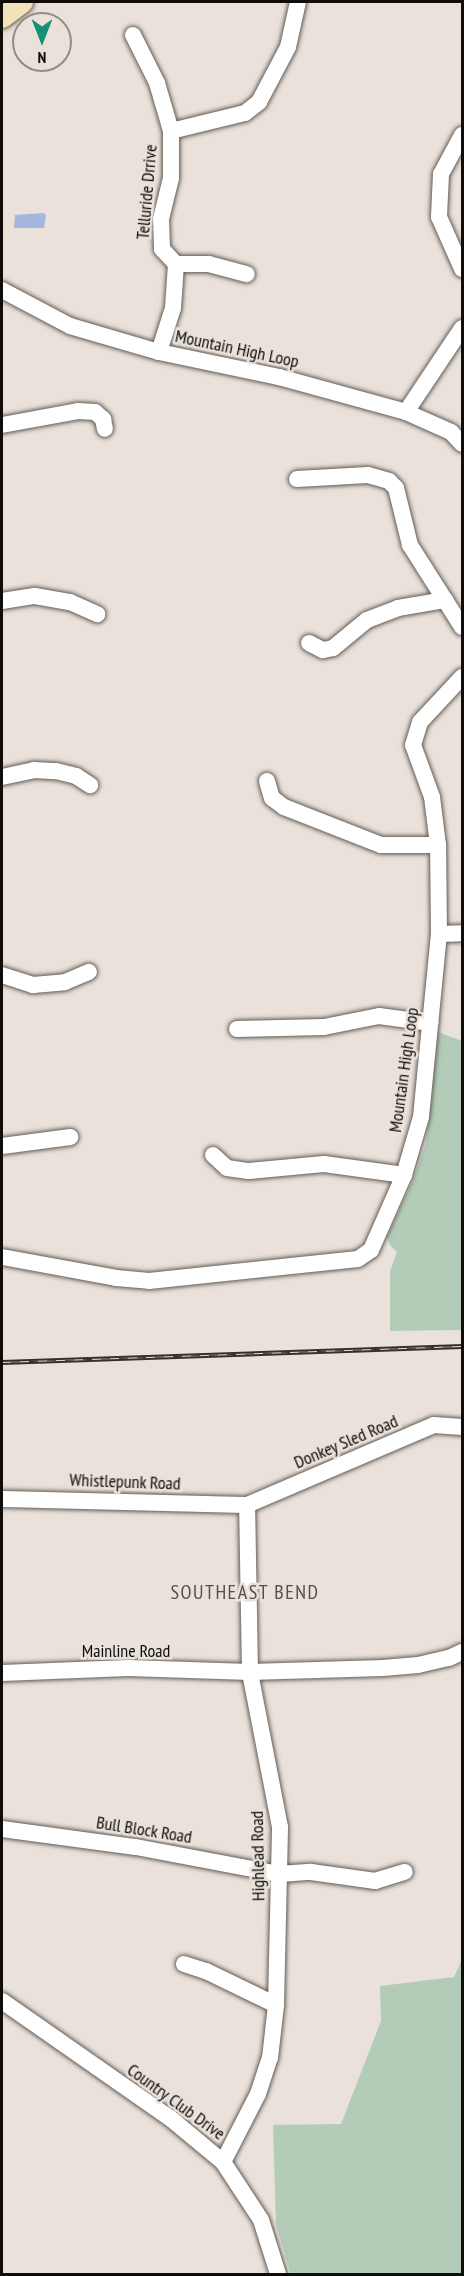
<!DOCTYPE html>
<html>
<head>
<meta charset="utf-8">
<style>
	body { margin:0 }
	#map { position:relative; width:464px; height:2276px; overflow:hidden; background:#e9e1da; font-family:"PT Sans Narrow",sans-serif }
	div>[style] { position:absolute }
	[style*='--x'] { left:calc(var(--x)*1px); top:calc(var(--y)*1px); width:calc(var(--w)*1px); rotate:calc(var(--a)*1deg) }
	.green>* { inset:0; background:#b3ccb8 }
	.water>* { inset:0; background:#a3b7e0 }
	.roads { filter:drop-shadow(0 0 2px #635c56) drop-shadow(0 0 2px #635c56) }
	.minor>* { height:16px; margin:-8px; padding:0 8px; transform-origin:8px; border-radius:8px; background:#fff }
	.major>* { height:21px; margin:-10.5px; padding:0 10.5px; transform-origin:10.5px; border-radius:10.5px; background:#f1e2b8 }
	.rail>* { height:5px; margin-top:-2.5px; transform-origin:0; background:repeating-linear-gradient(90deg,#e9e1da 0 9px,#34302d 0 18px); box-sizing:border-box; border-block:2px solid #34302d }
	span { translate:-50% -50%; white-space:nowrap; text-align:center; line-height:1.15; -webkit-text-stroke:5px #e9e1da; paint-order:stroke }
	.street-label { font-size:18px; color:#0f0c0a }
	.neighbourhood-label { font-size:20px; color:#564f49; letter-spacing:1.5px }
	.frame { position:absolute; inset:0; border:3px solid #0f0c0a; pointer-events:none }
	.north { position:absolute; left:12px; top:12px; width:60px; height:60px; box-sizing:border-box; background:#e9e1da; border:2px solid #928c87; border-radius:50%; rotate:180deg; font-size:16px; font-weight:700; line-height:24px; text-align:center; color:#0f0c0a }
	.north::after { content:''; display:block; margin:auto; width:21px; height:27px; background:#159074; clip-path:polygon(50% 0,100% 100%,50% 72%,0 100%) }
</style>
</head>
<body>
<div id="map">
	<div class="green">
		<i style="clip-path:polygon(438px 1032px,462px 1041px,462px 1330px,390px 1331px,390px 1271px,397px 1252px,390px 1245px,387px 1237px,413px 1181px,426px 1143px)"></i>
		<i style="clip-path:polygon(462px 1959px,462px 2274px,291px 2274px,276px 2225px,273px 2125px,341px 2124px,381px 2021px,380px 1986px,454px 1977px)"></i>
	</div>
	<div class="water">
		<i style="clip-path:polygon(43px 213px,46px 215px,44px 228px,14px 228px,15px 215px)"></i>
	</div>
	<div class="roads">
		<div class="minor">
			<i style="--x:133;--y:35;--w:54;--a:63.4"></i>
			<i style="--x:157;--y:83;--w:50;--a:73.7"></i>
			<i style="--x:171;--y:131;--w:47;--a:90"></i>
			<i style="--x:171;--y:178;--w:42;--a:103.7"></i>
			<i style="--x:161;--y:219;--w:30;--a:88"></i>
			<i style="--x:162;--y:249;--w:21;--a:47"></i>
			<i style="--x:176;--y:264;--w:44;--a:93.9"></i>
			<i style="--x:173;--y:308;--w:46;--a:107.7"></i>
			<i style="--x:171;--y:131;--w:76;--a:-13.7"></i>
			<i style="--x:245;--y:113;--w:18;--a:-38"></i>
			<i style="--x:259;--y:102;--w:62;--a:-62.2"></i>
			<i style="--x:288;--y:47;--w:46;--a:-77.5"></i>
			<i style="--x:462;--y:135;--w:44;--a:118.3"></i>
			<i style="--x:441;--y:174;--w:43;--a:92.7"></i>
			<i style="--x:439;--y:217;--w:57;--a:66.1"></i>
			<i style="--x:176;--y:264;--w:33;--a:0"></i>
			<i style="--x:209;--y:264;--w:39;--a:15"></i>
			<i style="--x:2;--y:290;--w:77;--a:27.9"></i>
			<i style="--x:70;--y:326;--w:93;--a:16.3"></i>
			<i style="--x:159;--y:352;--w:123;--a:11.8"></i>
			<i style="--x:279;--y:377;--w:132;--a:15.4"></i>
			<i style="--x:406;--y:412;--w:49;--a:24"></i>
			<i style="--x:451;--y:432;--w:16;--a:47"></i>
			<i style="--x:406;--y:412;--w:101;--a:-56.3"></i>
			<i style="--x:2;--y:425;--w:77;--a:-10.4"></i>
			<i style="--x:78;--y:411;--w:17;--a:3"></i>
			<i style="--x:95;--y:412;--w:11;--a:41"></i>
			<i style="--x:103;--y:419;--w:10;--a:79"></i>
			<i style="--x:297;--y:479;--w:71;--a:-3.2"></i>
			<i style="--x:368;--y:475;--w:22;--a:16"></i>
			<i style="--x:389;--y:481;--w:10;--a:45"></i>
			<i style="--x:396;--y:488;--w:59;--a:76.2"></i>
			<i style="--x:410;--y:545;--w:97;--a:57.6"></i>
			<i style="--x:2;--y:601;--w:33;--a:-9"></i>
			<i style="--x:35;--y:596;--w:36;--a:10"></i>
			<i style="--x:70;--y:602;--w:30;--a:24"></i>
			<i style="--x:309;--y:643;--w:16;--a:27"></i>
			<i style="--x:323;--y:650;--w:10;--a:-11"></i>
			<i style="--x:333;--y:648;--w:44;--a:-39.5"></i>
			<i style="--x:367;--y:620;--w:33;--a:-21"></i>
			<i style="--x:398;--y:608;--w:48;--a:-9.7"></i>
			<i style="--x:2;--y:777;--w:33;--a:-12"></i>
			<i style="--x:34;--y:770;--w:22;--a:3"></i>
			<i style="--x:56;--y:771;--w:21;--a:14"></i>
			<i style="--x:76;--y:776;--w:17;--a:33"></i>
			<i style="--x:267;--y:781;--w:18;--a:74"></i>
			<i style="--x:272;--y:798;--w:15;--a:37"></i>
			<i style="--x:284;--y:807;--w:104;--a:21.4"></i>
			<i style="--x:381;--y:845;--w:57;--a:0"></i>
			<i style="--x:439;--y:934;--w:23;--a:-2"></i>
			<i style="--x:2;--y:975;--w:33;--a:18"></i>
			<i style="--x:33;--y:985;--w:32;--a:-5"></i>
			<i style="--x:65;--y:982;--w:26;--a:-23"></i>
			<i style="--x:237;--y:1029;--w:87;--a:-1.3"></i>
			<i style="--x:324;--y:1027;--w:56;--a:-11.3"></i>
			<i style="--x:379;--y:1016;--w:52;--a:7.7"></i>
			<i style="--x:2;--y:1146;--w:69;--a:-7.5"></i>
			<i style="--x:213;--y:1155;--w:19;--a:43"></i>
			<i style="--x:227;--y:1168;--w:22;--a:8"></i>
			<i style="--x:249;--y:1171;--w:75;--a:-5.3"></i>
			<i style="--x:324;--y:1164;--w:81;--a:7.8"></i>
			<i style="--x:2;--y:1257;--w:116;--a:10.4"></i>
			<i style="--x:116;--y:1278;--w:33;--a:5"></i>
			<i style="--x:149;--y:1281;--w:210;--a:-6"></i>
			<i style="--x:358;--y:1259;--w:16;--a:-35"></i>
			<i style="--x:371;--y:1250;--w:82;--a:-66.3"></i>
			<i style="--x:404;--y:1175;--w:60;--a:-73.7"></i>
			<i style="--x:421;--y:1117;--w:184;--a:-84.4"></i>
			<i style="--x:439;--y:934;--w:89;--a:-90.6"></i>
			<i style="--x:438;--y:845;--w:48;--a:-97.1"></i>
			<i style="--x:432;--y:797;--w:55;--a:-110.1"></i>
			<i style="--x:413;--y:745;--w:24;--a:-73"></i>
			<i style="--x:420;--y:722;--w:62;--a:-47"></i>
			<i style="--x:2;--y:1499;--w:245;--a:1.4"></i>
			<i style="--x:247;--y:1505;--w:203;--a:-23.2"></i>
			<i style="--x:434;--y:1425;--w:28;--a:4"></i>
			<i style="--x:2;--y:1673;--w:126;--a:-2.3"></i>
			<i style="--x:128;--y:1668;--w:122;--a:1.9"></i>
			<i style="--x:250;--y:1672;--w:133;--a:-1.7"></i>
			<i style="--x:383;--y:1668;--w:35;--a:-5"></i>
			<i style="--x:418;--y:1665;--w:32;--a:-13"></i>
			<i style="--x:449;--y:1658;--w:14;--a:-25"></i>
			<i style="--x:2;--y:1829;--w:135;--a:7.7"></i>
			<i style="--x:136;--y:1847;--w:146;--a:10.7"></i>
			<i style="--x:279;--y:1874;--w:32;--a:-4"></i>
			<i style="--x:311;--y:1872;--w:65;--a:8"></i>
			<i style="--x:375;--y:1881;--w:31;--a:-17"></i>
			<i style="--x:184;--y:1964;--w:23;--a:18"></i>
			<i style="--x:206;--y:1971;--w:78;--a:25.9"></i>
			<i style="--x:2;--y:2001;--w:205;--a:34.9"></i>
			<i style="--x:170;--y:2118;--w:69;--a:39.7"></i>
			<i style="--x:223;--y:2162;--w:69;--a:56.8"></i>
			<i style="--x:261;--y:2220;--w:57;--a:72.5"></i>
			<i style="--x:223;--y:2162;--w:76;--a:-62.8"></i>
			<i style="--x:258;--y:2094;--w:38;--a:-72"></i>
			<i style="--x:270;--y:2058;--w:53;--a:-83.5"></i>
			<i style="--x:276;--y:2005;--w:178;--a:-88.7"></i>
			<i style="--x:280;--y:1827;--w:158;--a:-101"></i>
			<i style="--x:250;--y:1672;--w:167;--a:-91"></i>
		</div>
		<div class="major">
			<i style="--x:2;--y:17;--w:25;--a:-37"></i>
		</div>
	</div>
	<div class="rail">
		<i style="--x:2;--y:1362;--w:460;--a:-2"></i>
	</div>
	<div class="street-label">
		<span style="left:147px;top:192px;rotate:-85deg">Telluride Drrive</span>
		<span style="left:237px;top:349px;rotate:12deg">Mountain High Loop</span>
		<span style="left:404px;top:1070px;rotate:-82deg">Mountain High Loop</span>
		<span style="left:346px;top:1442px;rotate:-23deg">Donkey Sled Road</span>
		<span style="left:125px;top:1482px;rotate:2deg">Whistlepunk Road</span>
		<span style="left:126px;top:1651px">Mainline Road</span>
		<span style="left:144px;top:1830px;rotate:9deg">Bull Block Road</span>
		<span style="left:258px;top:1856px;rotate:-91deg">Highlead Road</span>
		<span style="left:176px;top:2102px;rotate:36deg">Country Club Drive</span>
	</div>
	<div class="neighbourhood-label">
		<span style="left:245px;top:1592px">SOUTHEAST BEND</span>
	</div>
	<div class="frame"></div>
	<div class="north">N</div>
</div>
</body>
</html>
